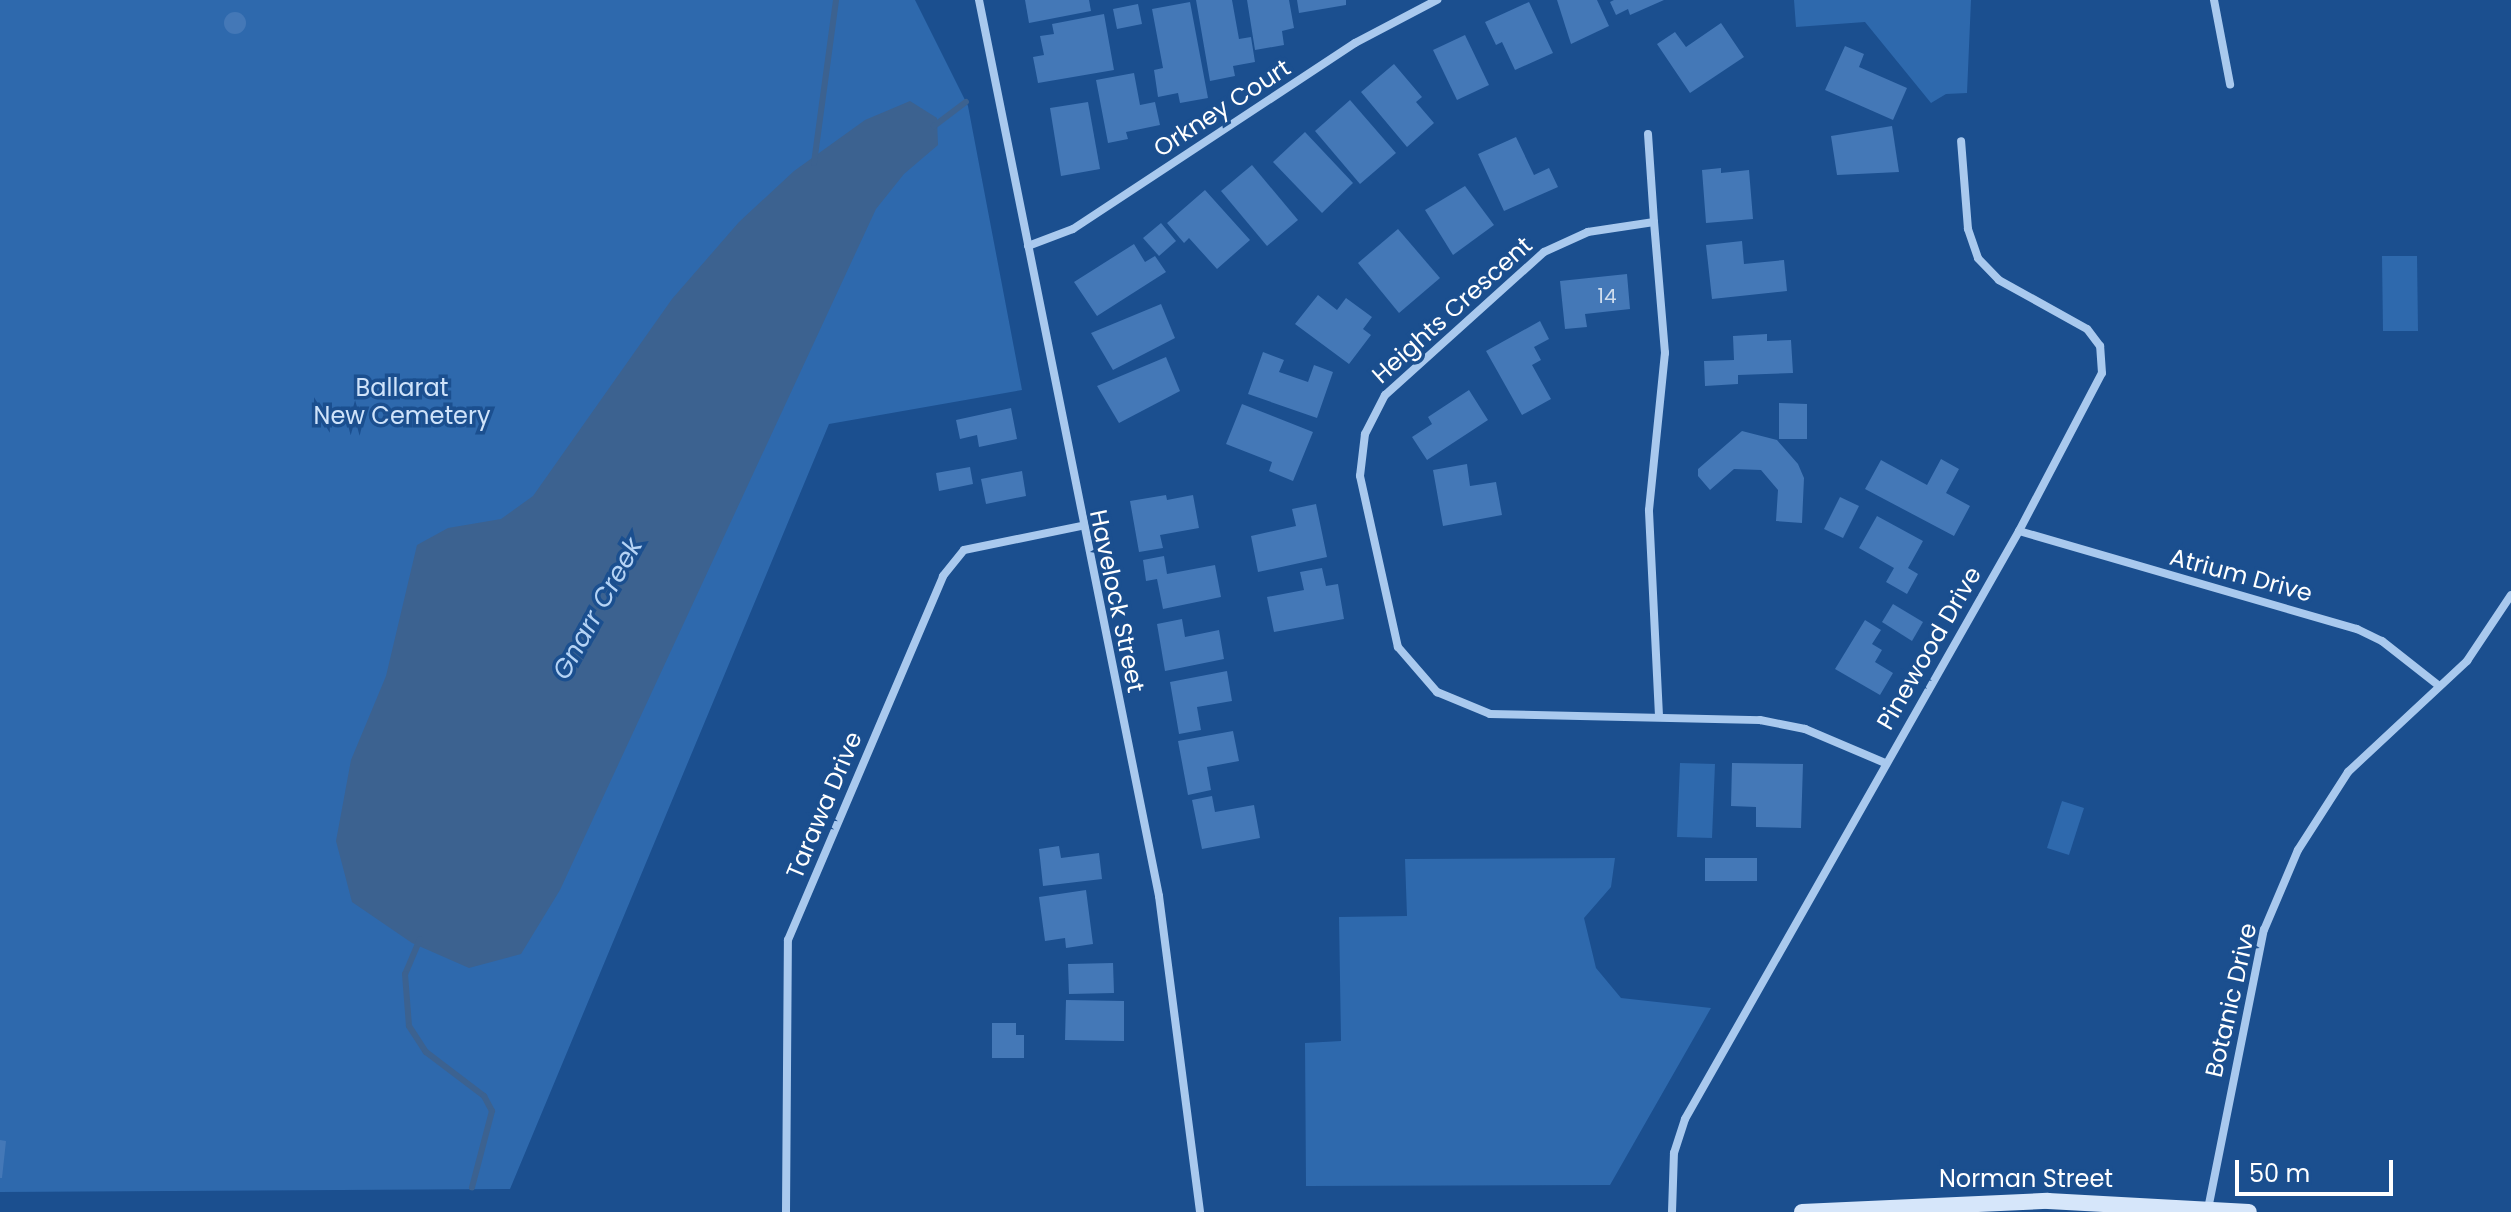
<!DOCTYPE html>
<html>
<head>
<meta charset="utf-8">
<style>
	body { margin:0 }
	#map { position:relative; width:2511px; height:1212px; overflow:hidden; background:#1b4f8f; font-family:Poppins,sans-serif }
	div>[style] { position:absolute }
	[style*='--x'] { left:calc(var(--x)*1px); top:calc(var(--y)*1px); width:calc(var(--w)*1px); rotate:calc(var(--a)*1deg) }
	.green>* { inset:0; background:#2e69ad }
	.water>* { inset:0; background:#3c6290 }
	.stream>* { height:6px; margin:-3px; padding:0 3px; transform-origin:3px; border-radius:3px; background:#3c6290 }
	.building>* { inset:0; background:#4478b7 }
	.round { border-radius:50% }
	.street>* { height:8px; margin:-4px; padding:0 4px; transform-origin:4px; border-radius:4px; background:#a9c9ee }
	.secondary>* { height:16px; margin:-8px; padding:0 8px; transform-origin:8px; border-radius:8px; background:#d6e6fa }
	span { translate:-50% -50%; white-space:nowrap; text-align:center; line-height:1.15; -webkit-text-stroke:7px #1b4f8f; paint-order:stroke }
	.number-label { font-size:20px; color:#d0dded }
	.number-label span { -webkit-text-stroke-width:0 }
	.street-label { font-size:24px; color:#fff }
	.park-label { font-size:24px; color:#cfe3fa }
	.water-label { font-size:26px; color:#b5d3f5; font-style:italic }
	.scale { position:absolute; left:2235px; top:1160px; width:158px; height:36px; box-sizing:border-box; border:4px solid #fff; border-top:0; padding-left:10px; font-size:24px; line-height:28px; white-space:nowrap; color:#fff; -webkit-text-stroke:6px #1b4f8f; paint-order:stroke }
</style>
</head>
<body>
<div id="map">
	<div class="green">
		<i style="clip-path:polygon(0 0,915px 0,968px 106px,1022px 390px,829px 424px,510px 1189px,0 1192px)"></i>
		<i style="clip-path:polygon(1794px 0,1971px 0,1967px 93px,1946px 94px,1931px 103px,1865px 22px,1796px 27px)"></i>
		<i style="clip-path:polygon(2382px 256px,2417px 256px,2418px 331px,2383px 331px)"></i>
		<i style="clip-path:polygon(1680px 763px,1715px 764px,1712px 838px,1677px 837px)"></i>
		<i style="clip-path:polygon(2062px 801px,2084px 808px,2069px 855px,2047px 848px)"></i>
		<i style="clip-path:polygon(1615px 858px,1611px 887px,1584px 918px,1596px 968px,1621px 998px,1711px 1008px,1610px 1185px,1306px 1186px,1305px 1043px,1341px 1041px,1339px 917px,1407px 916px,1405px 859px)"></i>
	</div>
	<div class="water">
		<i style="clip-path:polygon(910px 101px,937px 118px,938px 145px,904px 174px,876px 209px,560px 890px,521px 954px,469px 968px,412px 943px,352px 902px,336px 841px,351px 760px,386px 676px,417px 545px,448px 528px,501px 519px,533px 496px,672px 299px,739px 222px,794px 171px,865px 120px)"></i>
	</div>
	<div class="stream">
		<i style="--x:934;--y:126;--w:40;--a:-37"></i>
		<i style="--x:814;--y:163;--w:164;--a:-82.3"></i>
		<i style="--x:420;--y:939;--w:38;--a:113"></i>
		<i style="--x:405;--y:974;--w:52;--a:85.6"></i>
		<i style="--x:409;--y:1026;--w:31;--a:57"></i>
		<i style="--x:426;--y:1052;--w:73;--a:37.2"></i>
		<i style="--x:484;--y:1096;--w:17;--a:62"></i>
		<i style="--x:492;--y:1111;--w:79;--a:104.7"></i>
	</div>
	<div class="building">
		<i style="clip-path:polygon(1025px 0,1089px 0,1091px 11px,1029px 23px)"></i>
		<i style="clip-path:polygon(1196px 0,1232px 0,1239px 39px,1251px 37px,1255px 62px,1233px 66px,1235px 76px,1210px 81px)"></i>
		<i style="clip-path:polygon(1247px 0,1289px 0,1294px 28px,1282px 31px,1284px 45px,1255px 50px)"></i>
		<i style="clip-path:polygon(1297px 0,1346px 0,1346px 5px,1299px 13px)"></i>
		<i style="clip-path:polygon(1557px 0,1597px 0,1609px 26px,1571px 44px)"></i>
		<i style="clip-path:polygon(1614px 0,1664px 0,1630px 15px,1628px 9px,1616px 15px,1610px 2px)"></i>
		<i style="clip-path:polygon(1190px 2px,1208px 98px,1180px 103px,1178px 93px,1158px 97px,1154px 70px,1163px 68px,1152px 9px)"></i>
		<i style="clip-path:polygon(1529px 2px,1553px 53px,1515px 70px,1502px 42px,1496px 45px,1485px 22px)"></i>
		<i style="clip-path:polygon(1138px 4px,1142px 24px,1117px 29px,1113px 9px)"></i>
		<i class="round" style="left:224px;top:12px;width:22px;height:22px"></i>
		<i style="clip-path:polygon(1104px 14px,1114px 70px,1038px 83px,1033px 57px,1044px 55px,1040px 36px,1054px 34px,1052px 24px)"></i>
		<i style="clip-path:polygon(1721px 23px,1744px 57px,1690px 93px,1657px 44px,1675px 32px,1686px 47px)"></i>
		<i style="clip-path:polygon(1465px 35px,1489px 85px,1457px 100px,1433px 50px)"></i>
		<i style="clip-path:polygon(1845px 46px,1864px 54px,1859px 67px,1907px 88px,1893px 120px,1825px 90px)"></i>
		<i style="clip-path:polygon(1394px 64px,1422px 97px,1416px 102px,1434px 123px,1407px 147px,1361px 92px)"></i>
		<i style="clip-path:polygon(1134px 73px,1140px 105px,1155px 102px,1160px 125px,1126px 132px,1128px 139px,1108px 143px,1096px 80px)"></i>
		<i style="clip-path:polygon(1350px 100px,1396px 153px,1360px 184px,1315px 131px)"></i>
		<i style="clip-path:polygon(1088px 102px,1100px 169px,1061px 176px,1050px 108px)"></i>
		<i style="clip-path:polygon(1892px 126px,1899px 172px,1837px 175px,1831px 136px)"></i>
		<i style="clip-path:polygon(1305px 132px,1353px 183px,1322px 213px,1273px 162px)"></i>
		<i style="clip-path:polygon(1516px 137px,1534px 175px,1549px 168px,1558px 187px,1504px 211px,1478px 154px)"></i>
		<i style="clip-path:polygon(1252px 165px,1298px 220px,1267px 246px,1221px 191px)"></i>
		<i style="clip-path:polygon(1721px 168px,1721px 173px,1749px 170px,1753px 219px,1706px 223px,1702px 170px)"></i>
		<i style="clip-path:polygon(1465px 186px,1494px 225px,1453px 255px,1425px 210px)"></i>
		<i style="clip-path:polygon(1205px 190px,1250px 240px,1217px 269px,1189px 238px,1184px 243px,1167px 223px)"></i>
		<i style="clip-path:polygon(1161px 223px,1176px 241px,1159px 256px,1143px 238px)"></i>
		<i style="clip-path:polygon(1398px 229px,1440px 278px,1399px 313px,1358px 263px)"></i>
		<i style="clip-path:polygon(1742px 241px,1744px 264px,1784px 260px,1787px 291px,1712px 299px,1706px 245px)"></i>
		<i style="clip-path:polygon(1134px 244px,1145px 262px,1155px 256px,1166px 272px,1097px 316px,1074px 282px)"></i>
		<i style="clip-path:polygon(1627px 274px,1630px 309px,1585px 314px,1587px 327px,1565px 329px,1560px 281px)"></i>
		<i style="clip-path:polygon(1318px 295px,1337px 310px,1346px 298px,1372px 317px,1363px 329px,1371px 335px,1349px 364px,1295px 324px)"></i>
		<i style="clip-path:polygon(1161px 304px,1175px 338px,1113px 370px,1091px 333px)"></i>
		<i style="clip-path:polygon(1540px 321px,1549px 339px,1534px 347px,1541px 360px,1532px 365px,1551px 399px,1522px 415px,1486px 351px)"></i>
		<i style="clip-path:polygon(1767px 334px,1767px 341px,1791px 340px,1793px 373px,1738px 375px,1738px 384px,1705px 386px,1704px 361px,1734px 360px,1733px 336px)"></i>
		<i style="clip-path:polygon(1263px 352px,1284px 360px,1279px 372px,1308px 382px,1314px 365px,1333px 372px,1317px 418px,1248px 394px)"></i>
		<i style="clip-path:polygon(1166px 357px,1180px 391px,1119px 423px,1097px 386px)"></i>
		<i style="clip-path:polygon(1469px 390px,1488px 420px,1427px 460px,1412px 437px,1432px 424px,1428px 417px)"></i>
		<i style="clip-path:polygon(1779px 403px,1807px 404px,1807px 439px,1779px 439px)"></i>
		<i style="clip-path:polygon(1242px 404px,1313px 432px,1293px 481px,1269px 471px,1272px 462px,1226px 444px)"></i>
		<i style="clip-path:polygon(1011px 408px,1017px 439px,979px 447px,977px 435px,960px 439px,956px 420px)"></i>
		<i style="clip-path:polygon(1742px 431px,1777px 440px,1798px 464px,1804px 478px,1802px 523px,1776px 521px,1778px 490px,1761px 470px,1734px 469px,1710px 490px,1698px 476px,1698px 469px)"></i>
		<i style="clip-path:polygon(1941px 459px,1959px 469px,1946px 493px,1970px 506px,1954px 536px,1865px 489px,1881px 460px,1927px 485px)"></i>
		<i style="clip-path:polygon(1467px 464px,1470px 486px,1496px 482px,1502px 515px,1443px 526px,1433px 470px)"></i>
		<i style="clip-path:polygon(970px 467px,973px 484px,939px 491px,936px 473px)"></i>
		<i style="clip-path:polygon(1022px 471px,1026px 496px,986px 504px,981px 479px)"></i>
		<i style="clip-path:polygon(1166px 495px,1167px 500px,1193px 495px,1199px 528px,1160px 535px,1163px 548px,1139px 552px,1130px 501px)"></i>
		<i style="clip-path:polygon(1840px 497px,1859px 506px,1843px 538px,1824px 529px)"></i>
		<i style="clip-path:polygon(1316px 504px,1327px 557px,1258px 572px,1251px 536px,1296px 526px,1292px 509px)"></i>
		<i style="clip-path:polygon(1877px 516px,1923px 541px,1908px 568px,1918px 574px,1907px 594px,1886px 582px,1894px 568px,1859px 548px)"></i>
		<i style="clip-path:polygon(1164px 556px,1167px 574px,1215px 565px,1221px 597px,1163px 609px,1157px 579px,1146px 581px,1143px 560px)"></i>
		<i style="clip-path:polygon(1322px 568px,1326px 586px,1338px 584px,1344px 619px,1274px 632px,1267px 597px,1304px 590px,1300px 572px)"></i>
		<i style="clip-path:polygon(1893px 604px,1923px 622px,1912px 641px,1882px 622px)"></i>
		<i style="clip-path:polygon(1182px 619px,1185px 637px,1219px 630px,1224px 659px,1165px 671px,1157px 624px)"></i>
		<i style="clip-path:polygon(1865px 620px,1881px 630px,1872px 644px,1882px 650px,1875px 662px,1893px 673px,1880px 695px,1835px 669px)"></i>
		<i style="clip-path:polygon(1227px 671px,1232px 701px,1197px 707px,1201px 730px,1179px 734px,1170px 682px)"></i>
		<i style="clip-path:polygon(1233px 731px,1239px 761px,1207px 767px,1211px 790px,1188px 795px,1178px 741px)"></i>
		<i style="clip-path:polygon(1732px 763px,1803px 764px,1801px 828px,1756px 827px,1756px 807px,1731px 806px)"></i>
		<i style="clip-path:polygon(1212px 796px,1215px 812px,1254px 805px,1260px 838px,1202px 849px,1192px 800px)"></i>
		<i style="clip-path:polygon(1059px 846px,1061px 858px,1099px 853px,1102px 879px,1043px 886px,1039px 849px)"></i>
		<i style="clip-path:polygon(1705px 858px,1757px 858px,1757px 881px,1705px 881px)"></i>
		<i style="clip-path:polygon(1086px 890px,1093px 944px,1066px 948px,1065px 938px,1045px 941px,1039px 897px)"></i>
		<i style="clip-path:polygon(1113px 963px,1114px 993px,1069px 994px,1068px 964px)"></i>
		<i style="clip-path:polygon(1066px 1000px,1124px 1001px,1124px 1041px,1065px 1040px)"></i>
		<i style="clip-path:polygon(992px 1023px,1016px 1023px,1016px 1035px,1024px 1035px,1024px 1058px,992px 1058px)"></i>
		<i style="clip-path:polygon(0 1140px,6px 1141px,2px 1178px,0 1178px)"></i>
	</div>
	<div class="street">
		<i style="--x:979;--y:0;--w:914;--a:78.64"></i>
		<i style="--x:1159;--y:896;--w:319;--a:82.6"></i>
		<i style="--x:2214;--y:0;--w:86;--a:79.2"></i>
		<i style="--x:1648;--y:134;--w:88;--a:86.1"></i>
		<i style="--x:1028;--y:246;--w:48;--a:-20.7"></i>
		<i style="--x:1073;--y:229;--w:338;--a:-33.4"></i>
		<i style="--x:1355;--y:43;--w:93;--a:-27.7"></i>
		<i style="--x:2019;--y:531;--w:352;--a:16.2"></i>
		<i style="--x:2357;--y:629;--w:28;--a:26"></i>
		<i style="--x:2382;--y:641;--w:71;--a:38.2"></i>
		<i style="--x:1659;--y:716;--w:206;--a:-92.8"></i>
		<i style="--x:1649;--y:510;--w:158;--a:-84.2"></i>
		<i style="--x:1665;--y:353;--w:131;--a:-94.8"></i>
		<i style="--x:1654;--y:222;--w:67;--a:171.4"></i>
		<i style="--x:1588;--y:232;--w:48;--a:155.6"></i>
		<i style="--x:1544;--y:252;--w:214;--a:138"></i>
		<i style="--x:1385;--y:395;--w:44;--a:117.1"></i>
		<i style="--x:1365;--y:434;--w:42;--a:96.8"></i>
		<i style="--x:1360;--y:476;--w:175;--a:77.5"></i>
		<i style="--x:1398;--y:647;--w:60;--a:49.1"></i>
		<i style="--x:1437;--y:692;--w:57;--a:22.5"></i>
		<i style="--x:1490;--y:714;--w:270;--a:1.3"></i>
		<i style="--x:1760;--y:720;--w:46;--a:11.3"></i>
		<i style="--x:1805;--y:729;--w:87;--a:23"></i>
		<i style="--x:2208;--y:1209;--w:285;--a:-78.7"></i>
		<i style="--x:2264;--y:930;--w:87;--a:-67"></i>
		<i style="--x:2298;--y:850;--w:93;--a:-57.3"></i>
		<i style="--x:2348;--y:772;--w:163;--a:-43"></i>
		<i style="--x:2467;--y:661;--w:79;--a:-56.3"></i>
		<i style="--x:786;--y:1212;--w:272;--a:-89.6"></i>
		<i style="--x:788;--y:940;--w:396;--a:-66.9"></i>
		<i style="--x:943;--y:576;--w:33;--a:-51"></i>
		<i style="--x:964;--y:550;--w:119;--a:-11.6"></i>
		<i style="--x:1672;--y:1212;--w:59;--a:-88.1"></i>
		<i style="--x:1674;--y:1153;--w:36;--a:-72"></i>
		<i style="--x:1685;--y:1119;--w:676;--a:-60.4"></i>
		<i style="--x:2019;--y:531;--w:178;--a:-62.3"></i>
		<i style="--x:2102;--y:373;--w:27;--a:-94"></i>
		<i style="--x:2100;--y:346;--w:21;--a:-127"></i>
		<i style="--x:2087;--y:329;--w:101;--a:-150.9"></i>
		<i style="--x:1999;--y:280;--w:30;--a:-134"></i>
		<i style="--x:1978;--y:258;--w:31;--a:-109"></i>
		<i style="--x:1968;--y:229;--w:88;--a:-94.5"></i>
	</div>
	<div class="secondary">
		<i style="--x:1802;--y:1212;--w:246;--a:-2.6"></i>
		<i style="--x:2048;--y:1201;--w:201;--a:3.1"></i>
	</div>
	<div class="number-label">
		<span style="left:1607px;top:296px">14</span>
	</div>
	<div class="street-label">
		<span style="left:1222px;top:108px;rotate:-33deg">Orkney Court</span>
		<span style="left:1452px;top:310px;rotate:-42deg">Heights Crescent</span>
		<span style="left:2241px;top:575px;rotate:15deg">Atrium Drive</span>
		<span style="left:1117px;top:601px;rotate:78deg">Havelock Street</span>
		<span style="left:1929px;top:648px;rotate:-60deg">Pinewood Drive</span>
		<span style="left:824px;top:805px;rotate:-67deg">Tarawa Drive</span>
		<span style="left:2231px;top:1000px;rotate:-77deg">Botanic Drive</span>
		<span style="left:2026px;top:1179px">Norman Street</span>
	</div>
	<div class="park-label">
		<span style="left:402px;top:402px">Ballarat<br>New Cemetery</span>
	</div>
	<div class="water-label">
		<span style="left:598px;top:609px;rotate:-61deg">Gnarr Creek</span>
	</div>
	<div class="scale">50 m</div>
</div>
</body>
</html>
